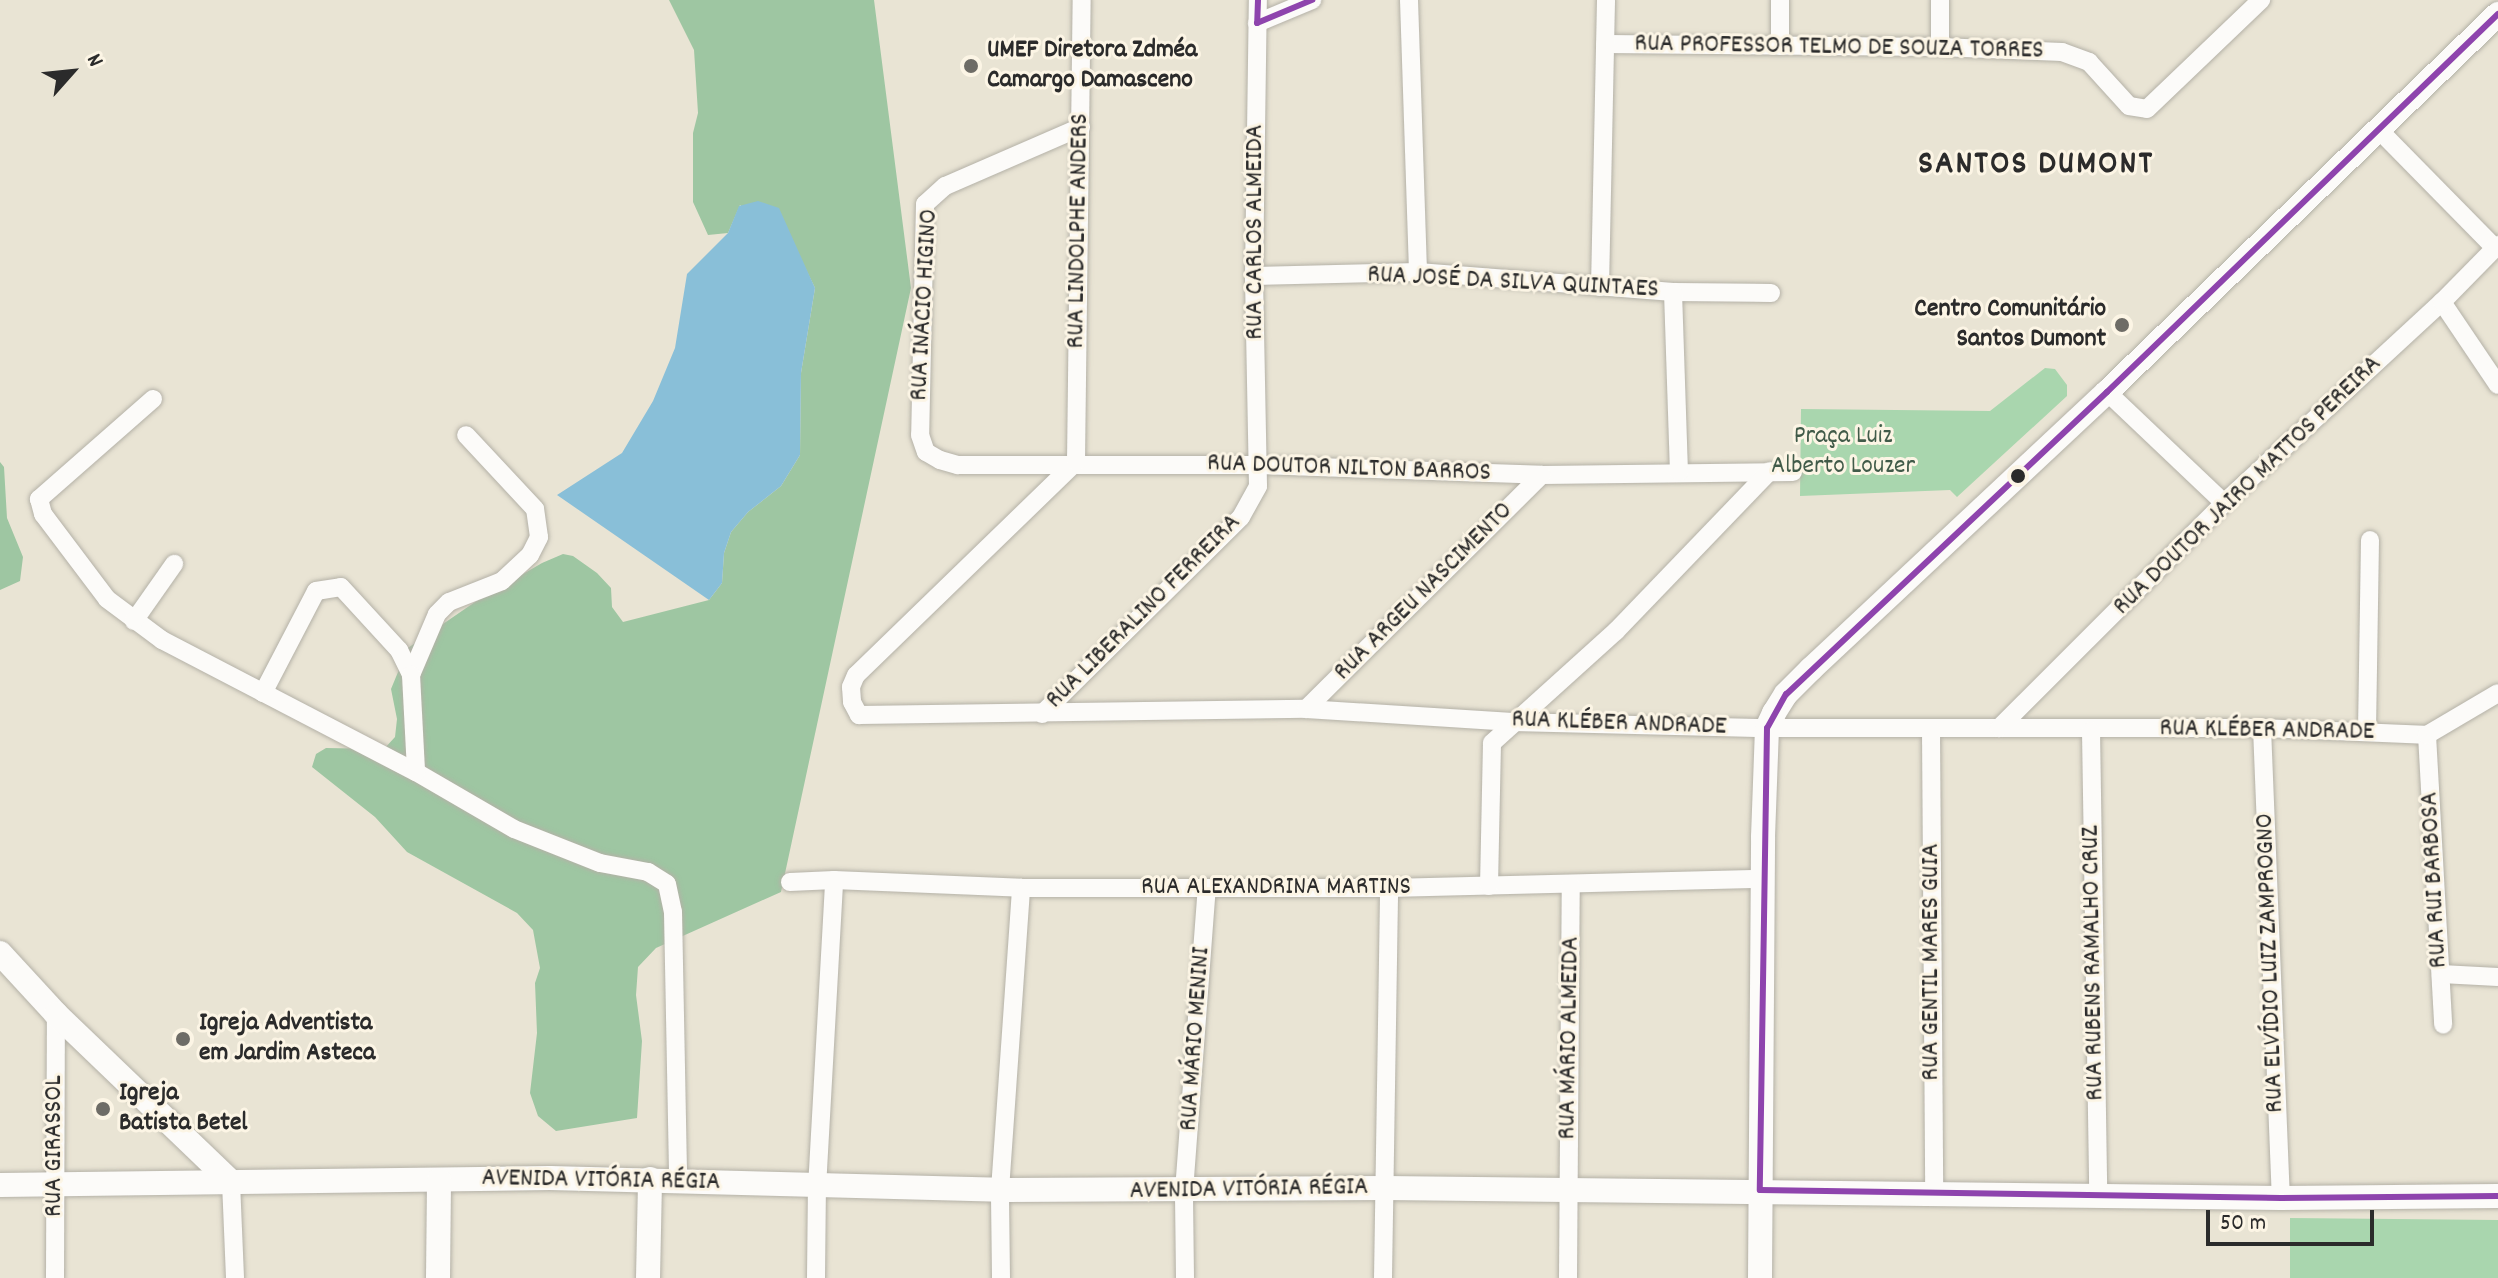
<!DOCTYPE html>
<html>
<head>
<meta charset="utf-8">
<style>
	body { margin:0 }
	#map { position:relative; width:2498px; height:1278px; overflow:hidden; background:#e9e4d4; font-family:Dekko,sans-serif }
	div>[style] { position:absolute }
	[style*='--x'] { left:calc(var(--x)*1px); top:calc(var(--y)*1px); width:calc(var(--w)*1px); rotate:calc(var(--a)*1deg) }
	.green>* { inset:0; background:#a9d6ae }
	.forest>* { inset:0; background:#9ec6a2 }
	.water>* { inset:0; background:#89bfd8 }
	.roads { filter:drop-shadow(0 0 2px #b4b1a7) drop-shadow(0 0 2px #b4b1a7) }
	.minor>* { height:18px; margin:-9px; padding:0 9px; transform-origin:9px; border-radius:9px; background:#fcfbf9 }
	.tertiary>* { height:24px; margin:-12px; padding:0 12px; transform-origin:12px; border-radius:12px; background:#fcfbf9 }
	.bus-1>* { height:6px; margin:-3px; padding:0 3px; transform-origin:3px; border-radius:3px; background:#8e44ad }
	.dots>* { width:22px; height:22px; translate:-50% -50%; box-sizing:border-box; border:4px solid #fcf5e5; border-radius:50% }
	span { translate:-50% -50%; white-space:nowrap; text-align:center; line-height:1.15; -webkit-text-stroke:6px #fcf5e5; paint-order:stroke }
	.street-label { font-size:26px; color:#2b2b2b }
	.poi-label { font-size:26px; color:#2b2b2b; font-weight:700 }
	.left { translate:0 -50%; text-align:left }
	.right { translate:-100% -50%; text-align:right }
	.park-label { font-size:26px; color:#415b49 }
	.district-label { font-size:34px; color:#2b2b2b; font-weight:700; letter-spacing:2px }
	.north { position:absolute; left:32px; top:32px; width:80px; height:80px; -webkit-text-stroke:6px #fcf5e5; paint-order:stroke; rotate:63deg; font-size:22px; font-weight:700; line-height:32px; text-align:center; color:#2b2b2b }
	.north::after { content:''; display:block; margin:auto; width:28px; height:36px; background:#2b2b2b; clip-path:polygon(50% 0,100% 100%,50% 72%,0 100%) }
	.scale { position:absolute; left:2206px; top:1210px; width:168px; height:36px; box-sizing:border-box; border:4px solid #2b2b2b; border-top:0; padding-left:10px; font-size:24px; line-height:28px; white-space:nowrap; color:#2b2b2b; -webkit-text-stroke:6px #fcf5e5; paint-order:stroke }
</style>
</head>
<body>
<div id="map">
	<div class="green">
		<i style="clip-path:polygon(2045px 368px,2055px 369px,2067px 385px,2067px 396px,1957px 497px,1950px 490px,1800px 496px,1801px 409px,1990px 411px)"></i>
		<i style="clip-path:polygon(2290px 1218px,2498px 1220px,2498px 1278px,2290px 1278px)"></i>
	</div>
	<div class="forest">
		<i style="clip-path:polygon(669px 0,874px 0,911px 288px,781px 892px,656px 948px,638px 967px,636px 995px,642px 1041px,637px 1118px,556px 1131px,538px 1116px,530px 1093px,537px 1033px,535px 983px,540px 968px,533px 930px,517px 913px,407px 852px,375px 817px,312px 767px,316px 754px,326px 748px,384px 749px,395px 737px,397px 719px,391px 689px,408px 648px,475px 602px,542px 563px,563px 554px,573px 556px,597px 573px,611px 588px,612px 607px,623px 622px,709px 600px,722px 583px,724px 553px,731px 532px,748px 512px,781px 486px,800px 455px,801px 373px,815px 288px,799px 255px,740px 205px,728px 233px,708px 235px,693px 202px,693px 133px,698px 113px,694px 50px)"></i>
		<i style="clip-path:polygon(0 462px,4px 467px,7px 518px,23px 557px,20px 581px,0 590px)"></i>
	</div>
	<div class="water">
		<i style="clip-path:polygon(758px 201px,779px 208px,815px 288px,801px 373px,800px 455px,781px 486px,748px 512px,731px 532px,724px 553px,722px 583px,709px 600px,557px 495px,622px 453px,653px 401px,675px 348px,687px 274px,728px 233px,739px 206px)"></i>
	</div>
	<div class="roads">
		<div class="minor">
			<i style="--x:1409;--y:0;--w:272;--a:88.1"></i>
			<i style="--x:1780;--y:0;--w:46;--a:90"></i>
			<i style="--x:1940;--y:0;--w:47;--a:90"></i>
			<i style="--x:1257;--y:23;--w:60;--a:-22.7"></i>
			<i style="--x:1605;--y:44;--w:335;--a:0.5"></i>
			<i style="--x:1940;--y:47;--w:122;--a:2.3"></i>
			<i style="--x:2062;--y:52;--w:29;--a:20"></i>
			<i style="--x:2089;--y:62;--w:59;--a:47.7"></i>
			<i style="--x:2129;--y:106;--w:18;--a:9"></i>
			<i style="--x:2147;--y:109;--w:158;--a:-43.7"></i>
			<i style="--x:1081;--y:127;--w:148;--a:156.5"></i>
			<i style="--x:945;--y:186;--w:27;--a:138"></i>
			<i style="--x:925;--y:204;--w:231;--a:91.2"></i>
			<i style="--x:920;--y:435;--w:18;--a:71"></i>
			<i style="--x:926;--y:452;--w:16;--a:30"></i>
			<i style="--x:940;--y:460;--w:19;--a:16"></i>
			<i style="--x:958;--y:465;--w:302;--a:0"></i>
			<i style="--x:1260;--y:465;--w:282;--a:2"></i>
			<i style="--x:1542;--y:475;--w:251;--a:-0.7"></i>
			<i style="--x:2380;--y:131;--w:164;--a:45.5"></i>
			<i style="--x:1254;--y:276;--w:164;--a:-1.4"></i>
			<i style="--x:1418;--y:272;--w:256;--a:4.5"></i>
			<i style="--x:1673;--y:292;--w:98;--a:0.6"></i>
			<i style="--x:1600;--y:287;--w:287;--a:-88.8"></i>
			<i style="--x:1673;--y:292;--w:180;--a:88.1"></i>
			<i style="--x:2442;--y:302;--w:100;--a:56"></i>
			<i style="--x:2107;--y:392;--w:161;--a:43.5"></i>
			<i style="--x:153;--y:399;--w:152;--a:138.7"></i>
			<i style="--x:39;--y:499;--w:16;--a:75"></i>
			<i style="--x:43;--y:514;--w:106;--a:53"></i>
			<i style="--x:107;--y:599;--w:69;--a:36.7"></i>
			<i style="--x:162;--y:640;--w:286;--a:27.5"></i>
			<i style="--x:416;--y:772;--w:113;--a:30.2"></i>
			<i style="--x:514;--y:829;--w:92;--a:21.6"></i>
			<i style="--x:600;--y:863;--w:49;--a:10.6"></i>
			<i style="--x:648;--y:872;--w:22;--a:32"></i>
			<i style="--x:667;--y:884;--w:29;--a:78"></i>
			<i style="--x:673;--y:912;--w:267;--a:88.9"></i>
			<i style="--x:1076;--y:462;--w:306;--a:135.9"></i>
			<i style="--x:856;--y:675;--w:13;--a:113"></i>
			<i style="--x:851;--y:687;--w:15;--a:86"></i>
			<i style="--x:852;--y:702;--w:15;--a:62"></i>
			<i style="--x:859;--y:715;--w:447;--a:-0.8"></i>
			<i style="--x:1306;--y:709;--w:207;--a:3.6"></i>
			<i style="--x:1513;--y:722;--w:254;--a:1.4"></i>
			<i style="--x:1767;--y:728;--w:495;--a:0"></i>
			<i style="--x:2262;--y:728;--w:165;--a:2.4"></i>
			<i style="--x:1076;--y:462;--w:462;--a:-89.3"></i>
			<i style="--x:134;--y:621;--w:70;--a:-54.9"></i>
			<i style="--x:411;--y:675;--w:66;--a:-66.9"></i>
			<i style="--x:437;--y:614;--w:17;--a:-45"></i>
			<i style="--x:449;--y:602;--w:57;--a:-21.6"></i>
			<i style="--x:502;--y:581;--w:38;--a:-43"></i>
			<i style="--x:530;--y:555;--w:20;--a:-63"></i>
			<i style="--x:539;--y:537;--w:28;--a:-98"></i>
			<i style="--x:535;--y:509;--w:101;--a:-133"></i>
			<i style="--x:263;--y:693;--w:115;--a:-62.5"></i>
			<i style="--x:316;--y:591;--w:25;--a:-9"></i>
			<i style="--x:341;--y:587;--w:86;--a:47.4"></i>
			<i style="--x:399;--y:650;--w:28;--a:64"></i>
			<i style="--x:411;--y:675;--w:97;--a:87"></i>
			<i style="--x:1306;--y:709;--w:332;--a:-44.8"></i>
			<i style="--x:1042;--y:714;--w:280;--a:-44.7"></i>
			<i style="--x:1241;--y:517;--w:35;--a:-61"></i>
			<i style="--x:1258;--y:486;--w:210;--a:-91.1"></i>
			<i style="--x:1254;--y:276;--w:276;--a:-89.2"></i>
			<i style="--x:1999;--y:728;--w:318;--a:-45"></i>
			<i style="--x:2224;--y:503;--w:297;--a:-42.7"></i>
			<i style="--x:2442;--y:302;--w:80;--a:-45.5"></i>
			<i style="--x:2262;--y:728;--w:470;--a:87.7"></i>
			<i style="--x:1931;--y:731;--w:461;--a:89.6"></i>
			<i style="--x:2091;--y:731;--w:464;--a:89.1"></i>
			<i style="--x:2367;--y:731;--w:191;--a:-89.1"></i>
			<i style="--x:2427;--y:735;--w:290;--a:86.8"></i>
			<i style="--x:2427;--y:735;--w:82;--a:-30.6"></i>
			<i style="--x:790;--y:882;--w:44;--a:-2.6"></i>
			<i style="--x:834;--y:880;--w:187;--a:2.4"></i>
			<i style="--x:1021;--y:888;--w:368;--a:0"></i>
			<i style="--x:1389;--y:888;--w:374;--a:-1.4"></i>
			<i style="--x:1489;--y:886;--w:143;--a:-88.8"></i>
			<i style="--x:1492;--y:743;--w:167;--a:-42.1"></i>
			<i style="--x:1616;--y:631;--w:222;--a:-46.1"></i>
			<i style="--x:2441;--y:974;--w:57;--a:3"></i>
			<i style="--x:231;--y:1182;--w:96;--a:87.6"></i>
			<i style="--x:55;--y:1278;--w:264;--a:-89.8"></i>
			<i style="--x:816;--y:1278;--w:90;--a:-89.4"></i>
			<i style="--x:817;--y:1188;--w:308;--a:-86.8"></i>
			<i style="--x:1001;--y:1278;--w:88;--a:-90.7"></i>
			<i style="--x:1000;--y:1190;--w:303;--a:-86"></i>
			<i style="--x:1185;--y:1278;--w:87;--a:-90.7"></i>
			<i style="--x:1184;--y:1191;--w:304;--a:-85.7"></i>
			<i style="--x:1383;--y:1278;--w:390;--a:-89.1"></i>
			<i style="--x:1568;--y:1278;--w:393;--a:-89.6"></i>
		</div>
		<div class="tertiary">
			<i style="--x:0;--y:953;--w:83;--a:47.4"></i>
			<i style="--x:56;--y:1014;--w:243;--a:43.8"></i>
			<i style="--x:0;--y:1185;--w:550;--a:-0.73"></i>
			<i style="--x:550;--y:1178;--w:450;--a:1.5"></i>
			<i style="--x:1000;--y:1190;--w:385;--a:-0.3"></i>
			<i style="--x:1385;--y:1188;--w:896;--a:0.64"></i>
			<i style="--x:2281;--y:1198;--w:217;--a:-0.5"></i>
			<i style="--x:438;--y:1278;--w:98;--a:-89.4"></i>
			<i style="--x:648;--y:1278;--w:99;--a:-88.8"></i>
			<i style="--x:1760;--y:1278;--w:441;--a:-89.6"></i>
			<i style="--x:1763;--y:837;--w:109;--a:-87.9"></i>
			<i style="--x:1767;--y:728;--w:17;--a:-65"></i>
			<i style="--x:1774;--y:713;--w:22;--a:-58"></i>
			<i style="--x:1786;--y:694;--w:35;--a:-45"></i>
			<i style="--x:1811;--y:669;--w:405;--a:-43.1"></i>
			<i style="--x:2107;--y:392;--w:544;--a:-44.03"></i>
		</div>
	</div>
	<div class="bus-1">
		<i style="--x:1258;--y:0;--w:23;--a:92"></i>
		<i style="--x:1257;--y:23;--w:60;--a:-22.7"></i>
		<i style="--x:2498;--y:14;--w:544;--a:135.97"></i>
		<i style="--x:2107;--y:392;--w:441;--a:136.7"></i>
		<i style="--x:1786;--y:694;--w:39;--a:119"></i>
		<i style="--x:1767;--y:728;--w:462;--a:90.9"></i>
		<i style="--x:1760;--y:1190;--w:521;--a:0.88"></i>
		<i style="--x:2281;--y:1198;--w:217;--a:-0.5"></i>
	</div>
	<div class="dots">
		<i style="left:971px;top:66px;background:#6e6c66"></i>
		<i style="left:2122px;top:325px;background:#6e6c66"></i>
		<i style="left:2018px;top:476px;background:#2b2b2b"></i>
		<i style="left:183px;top:1039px;background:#6e6c66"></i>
		<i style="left:103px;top:1109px;background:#6e6c66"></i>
	</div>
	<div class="street-label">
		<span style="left:1839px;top:48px;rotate:1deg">RUA PROFESSOR TELMO DE SOUZA TORRES</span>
		<span style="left:1079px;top:231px;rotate:-89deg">RUA LINDOLPHE ANDERS</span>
		<span style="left:1256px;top:232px;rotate:-90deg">RUA CARLOS ALMEIDA</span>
		<span style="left:1513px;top:283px;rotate:3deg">RUA JOSÉ DA SILVA QUINTAES</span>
		<span style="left:925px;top:305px;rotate:-87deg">RUA INÁCIO HIGINO</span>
		<span style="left:1349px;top:469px;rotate:2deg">RUA DOUTOR NILTON BARROS</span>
		<span style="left:2248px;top:486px;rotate:-44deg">RUA DOUTOR JAIRO MATTOS PEREIRA</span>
		<span style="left:1424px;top:592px;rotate:-45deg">RUA ARGEU NASCIMENTO</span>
		<span style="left:1144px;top:612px;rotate:-45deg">RUA LIBERALINO FERREIRA</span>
		<span style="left:1619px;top:724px;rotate:2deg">RUA KLÉBER ANDRADE</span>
		<span style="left:2267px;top:731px;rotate:1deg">RUA KLÉBER ANDRADE</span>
		<span style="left:2435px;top:880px;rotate:-93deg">RUA RUI BARBOSA</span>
		<span style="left:1276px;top:888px">RUA ALEXANDRINA MARTINS</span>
		<span style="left:1932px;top:962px;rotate:-90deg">RUA GENTIL MARES GUIA</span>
		<span style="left:2094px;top:963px;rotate:-91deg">RUA RUBENS RAMALHO CRUZ</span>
		<span style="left:2271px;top:963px;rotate:-92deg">RUA ELVÍDIO LUIZ ZAMPROGNO</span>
		<span style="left:1570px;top:1038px;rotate:-89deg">RUA MÁRIO ALMEIDA</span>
		<span style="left:1196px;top:1039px;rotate:-86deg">RUA MÁRIO MENINI</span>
		<span style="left:55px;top:1146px;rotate:-90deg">RUA GIRASSOL</span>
		<span style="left:601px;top:1181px;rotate:1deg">AVENIDA VITÓRIA RÉGIA</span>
		<span style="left:1249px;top:1190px;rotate:-1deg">AVENIDA VITÓRIA RÉGIA</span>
	</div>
	<div class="poi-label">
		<span class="left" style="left:987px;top:66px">UMEF Diretora Zdméa<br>Camargo Damasceno</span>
		<span class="right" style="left:2106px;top:325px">Centro Comunitário<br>Santos Dumont</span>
		<span class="left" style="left:199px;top:1039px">Igreja Adventista<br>em Jardim Asteca</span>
		<span class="left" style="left:119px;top:1109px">Igreja<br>Batista Betel</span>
	</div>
	<div class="park-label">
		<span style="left:1843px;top:452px">Praça Luiz<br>Alberto Louzer</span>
	</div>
	<div class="district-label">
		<span style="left:2036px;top:166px">SANTOS DUMONT</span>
	</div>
	<div class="north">N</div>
	<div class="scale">50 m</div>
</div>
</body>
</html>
